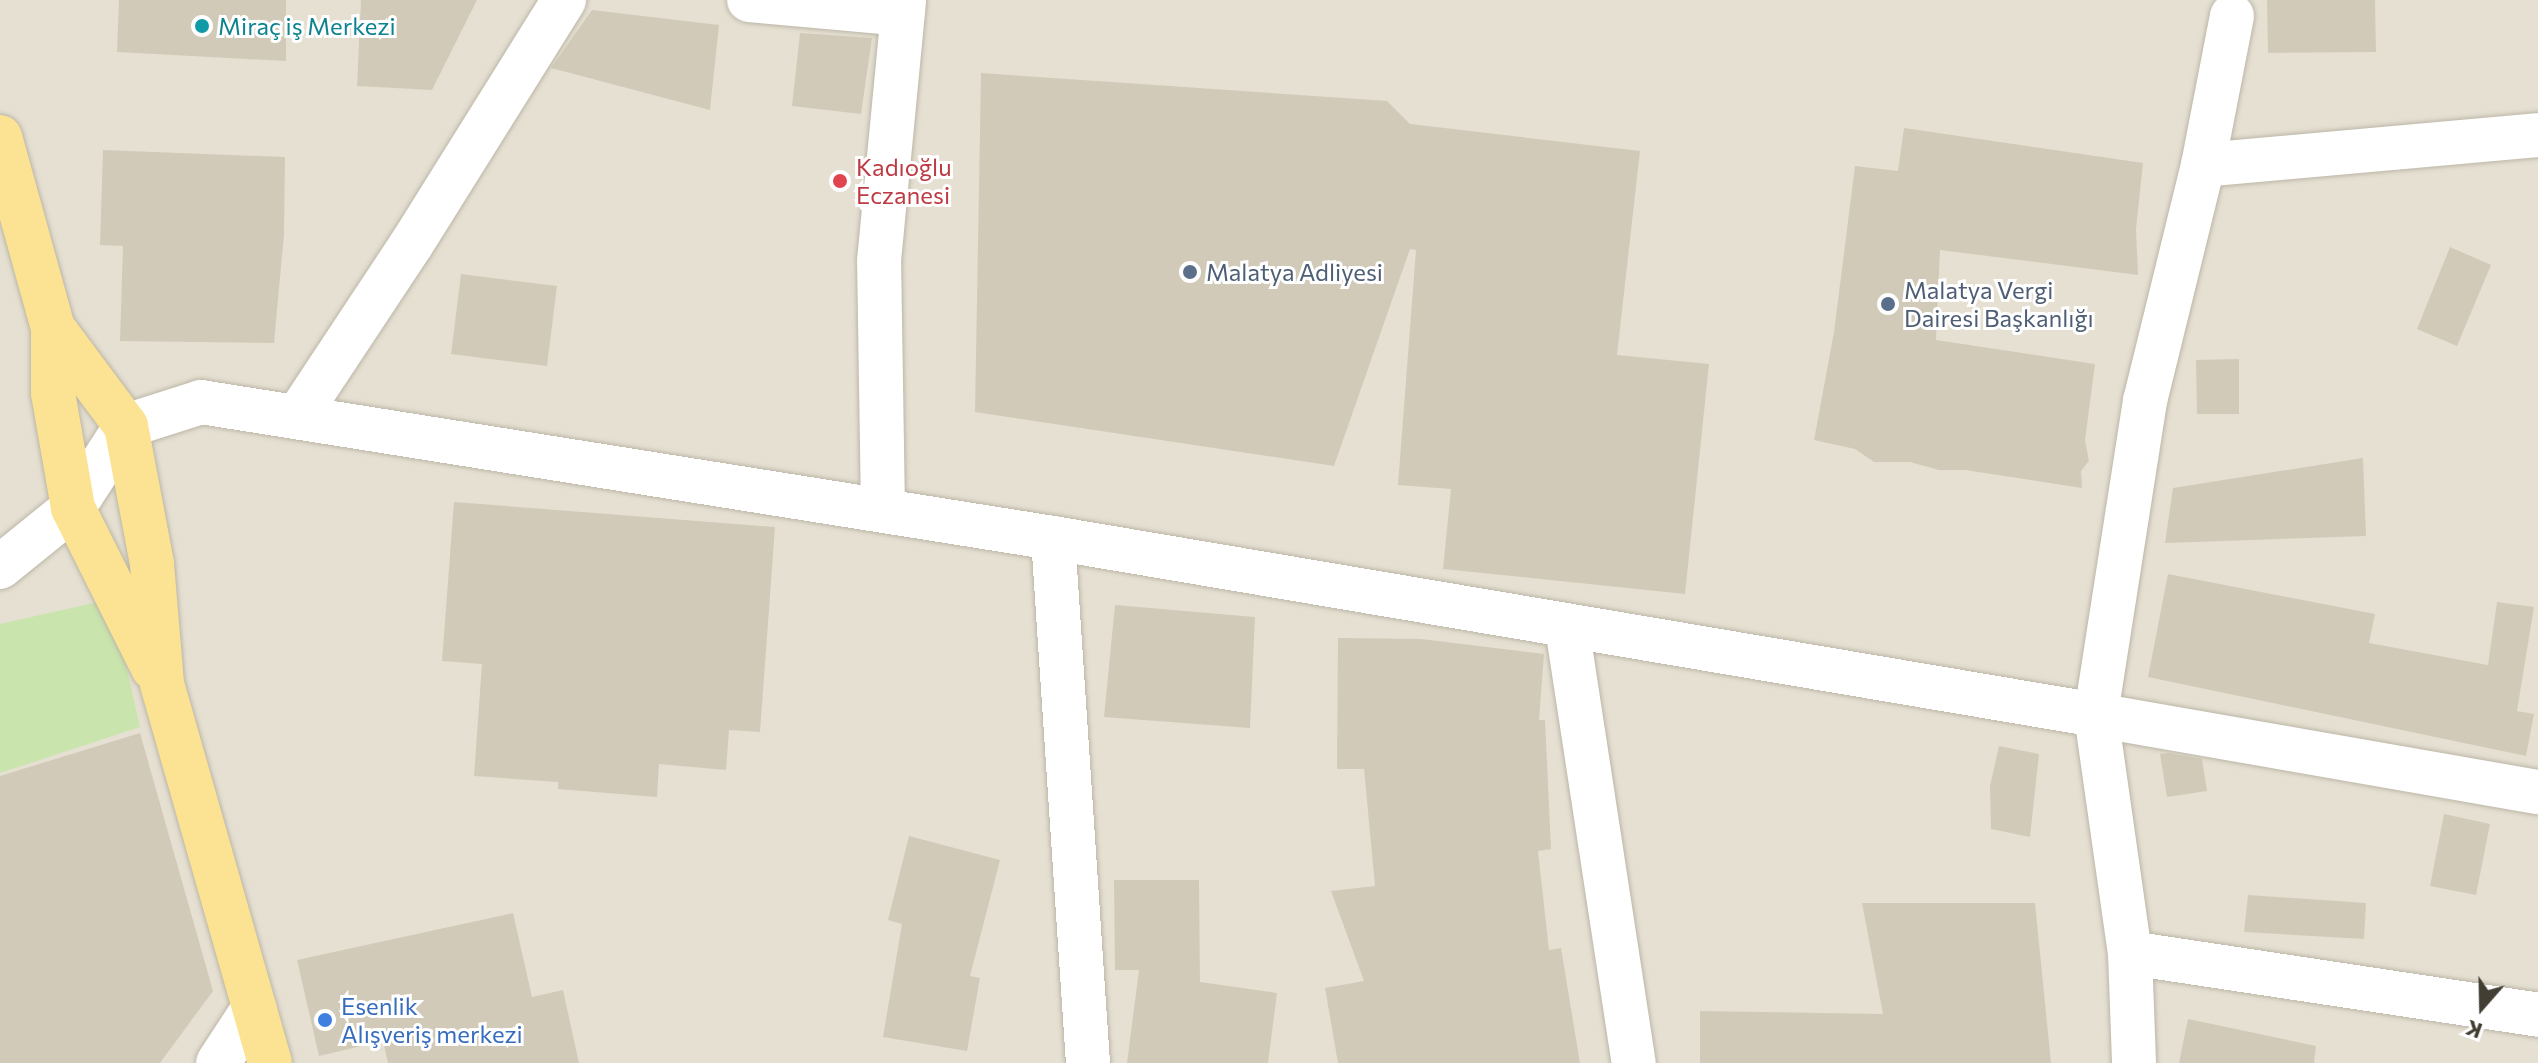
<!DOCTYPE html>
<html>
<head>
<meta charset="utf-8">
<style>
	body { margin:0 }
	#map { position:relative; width:2538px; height:1063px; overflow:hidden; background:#f1eee4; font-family:Commissioner,sans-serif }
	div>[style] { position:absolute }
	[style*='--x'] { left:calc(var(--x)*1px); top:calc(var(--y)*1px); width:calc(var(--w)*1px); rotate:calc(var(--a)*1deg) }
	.residential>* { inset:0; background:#e5e0d2 }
	.green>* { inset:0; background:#c9e5ad }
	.building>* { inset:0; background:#d2cab9 }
	.roads { filter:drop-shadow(0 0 2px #bcb6a7) drop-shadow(0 0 2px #bcb6a7) }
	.minor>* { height:44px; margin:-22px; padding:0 22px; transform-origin:22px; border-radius:22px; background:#fff }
	.major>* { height:44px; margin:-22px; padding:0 22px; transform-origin:22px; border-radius:22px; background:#fbe393 }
	.dots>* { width:22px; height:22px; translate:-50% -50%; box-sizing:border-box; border:4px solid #fff; border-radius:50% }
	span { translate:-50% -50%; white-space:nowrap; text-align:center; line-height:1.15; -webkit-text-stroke:6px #fff; paint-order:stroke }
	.culture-label { font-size:24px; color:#0d838f }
	.left { translate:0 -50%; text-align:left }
	.health-label { font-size:24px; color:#be3a42 }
	.service-label { font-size:24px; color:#4e5e75 }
	.shop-label { font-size:24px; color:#366cbe }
	.north { position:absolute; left:2442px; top:967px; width:80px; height:80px; -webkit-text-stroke:6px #fff; paint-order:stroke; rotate:200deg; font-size:22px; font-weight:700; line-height:32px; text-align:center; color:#433e34 }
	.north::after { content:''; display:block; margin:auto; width:28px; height:36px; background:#433e34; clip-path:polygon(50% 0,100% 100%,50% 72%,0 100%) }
</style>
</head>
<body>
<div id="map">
	<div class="residential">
		<i style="clip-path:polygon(0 0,2538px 0,2538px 1063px,0 1063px)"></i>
	</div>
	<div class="green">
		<i style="clip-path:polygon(111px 599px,140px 727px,0 773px,0 624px)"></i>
	</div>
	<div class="building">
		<i style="clip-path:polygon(119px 0,286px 0,286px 61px,117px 52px)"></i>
		<i style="clip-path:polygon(361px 0,477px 0,432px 90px,357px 86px)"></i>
		<i style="clip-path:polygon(2267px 0,2375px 0,2376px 52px,2268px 53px)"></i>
		<i style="clip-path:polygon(592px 10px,719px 25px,710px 110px,551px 68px)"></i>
		<i style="clip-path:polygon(800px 33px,872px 38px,861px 114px,792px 106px)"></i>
		<i style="clip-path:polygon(981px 73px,1387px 101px,1410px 124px,1640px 151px,1617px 355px,1709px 364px,1685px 594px,1443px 569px,1451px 489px,1398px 485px,1416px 250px,1410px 249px,1334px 466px,975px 412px)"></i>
		<i style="clip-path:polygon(1904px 128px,2143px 163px,2136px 229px,2138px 275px,1940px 250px,1936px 340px,2095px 364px,2085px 440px,2089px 461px,2081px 471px,2082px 488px,1965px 470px,1939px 470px,1910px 462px,1874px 462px,1855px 449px,1814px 440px,1834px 332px,1855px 166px,1898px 171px)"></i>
		<i style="clip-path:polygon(103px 150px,285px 157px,284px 234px,274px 343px,120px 341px,123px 246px,100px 245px)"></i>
		<i style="clip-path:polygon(2450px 247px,2491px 265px,2457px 346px,2417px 329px)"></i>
		<i style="clip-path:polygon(461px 274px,557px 286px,547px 366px,451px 354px)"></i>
		<i style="clip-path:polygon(2239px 359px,2239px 414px,2197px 414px,2196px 360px)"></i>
		<i style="clip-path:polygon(2363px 458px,2366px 536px,2165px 543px,2173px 488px)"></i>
		<i style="clip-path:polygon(454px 502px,775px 527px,760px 732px,729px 730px,726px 770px,659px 764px,657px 797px,558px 789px,558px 782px,474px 776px,482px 664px,442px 661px)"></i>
		<i style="clip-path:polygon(2168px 574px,2375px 614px,2369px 643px,2488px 665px,2497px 602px,2534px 607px,2517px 711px,2534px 714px,2526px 756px,2148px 677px)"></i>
		<i style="clip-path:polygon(1115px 605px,1255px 617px,1250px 728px,1104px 717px)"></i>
		<i style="clip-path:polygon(1338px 638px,1421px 639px,1544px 654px,1539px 720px,1545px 720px,1551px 849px,1538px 851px,1549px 950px,1561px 948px,1580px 1063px,1338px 1063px,1325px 988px,1364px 981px,1331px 891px,1375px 886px,1364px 769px,1337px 769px)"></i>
		<i style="clip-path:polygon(140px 733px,213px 991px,160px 1063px,0 1063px,0 776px)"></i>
		<i style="clip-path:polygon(1999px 746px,2039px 754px,2030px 837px,1991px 829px,1990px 786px)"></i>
		<i style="clip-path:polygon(2168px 753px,2202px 759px,2207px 791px,2167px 797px,2160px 754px)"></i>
		<i style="clip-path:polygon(2444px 814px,2490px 824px,2476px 895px,2430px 886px)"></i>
		<i style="clip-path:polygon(909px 836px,1000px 860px,970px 976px,980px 978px,967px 1051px,883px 1037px,902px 924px,888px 920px)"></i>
		<i style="clip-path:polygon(1114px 880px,1199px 880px,1200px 982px,1277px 993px,1268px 1063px,1127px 1063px,1139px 970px,1115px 970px)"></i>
		<i style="clip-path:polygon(2248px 895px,2366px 903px,2364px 939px,2244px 932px)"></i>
		<i style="clip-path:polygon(1862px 903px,2035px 903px,2051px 1063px,1700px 1063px,1700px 1011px,1883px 1014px)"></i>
		<i style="clip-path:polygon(513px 913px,532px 997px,563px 990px,579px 1063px,388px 1063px,383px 1041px,319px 1056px,297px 960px)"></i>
		<i style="clip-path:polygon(2188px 1019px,2316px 1046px,2314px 1063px,2179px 1063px)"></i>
	</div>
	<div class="roads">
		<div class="minor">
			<i style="--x:749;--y:0;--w:154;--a:5.2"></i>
			<i style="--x:2538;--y:135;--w:336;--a:174.9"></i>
			<i style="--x:2203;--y:165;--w:243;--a:103.8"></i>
			<i style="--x:2145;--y:401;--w:318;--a:98.9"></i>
			<i style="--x:2096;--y:715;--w:449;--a:9.9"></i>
			<i style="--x:2203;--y:165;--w:152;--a:-79"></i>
			<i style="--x:297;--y:417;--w:206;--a:-56.5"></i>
			<i style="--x:411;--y:245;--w:289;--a:-58"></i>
			<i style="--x:883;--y:510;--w:249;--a:-90.9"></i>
			<i style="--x:879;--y:261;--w:262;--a:-84.5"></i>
			<i style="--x:1053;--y:538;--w:1058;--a:9.63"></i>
			<i style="--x:2096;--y:715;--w:240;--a:81.9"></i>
			<i style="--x:2130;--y:953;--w:413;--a:8.6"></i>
			<i style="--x:0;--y:567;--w:94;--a:-38.9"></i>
			<i style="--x:73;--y:508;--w:98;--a:-57.1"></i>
			<i style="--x:126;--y:426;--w:79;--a:-17.7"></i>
			<i style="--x:201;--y:402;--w:863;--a:9.07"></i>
			<i style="--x:1053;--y:538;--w:526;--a:86.19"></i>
			<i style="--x:1567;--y:627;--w:441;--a:81.3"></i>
			<i style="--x:2130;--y:953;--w:110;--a:87.9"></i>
			<i style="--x:218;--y:1063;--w:66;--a:-56.8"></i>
		</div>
		<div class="major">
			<i style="--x:0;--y:137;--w:198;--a:74.5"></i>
			<i style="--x:53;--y:328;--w:65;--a:90"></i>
			<i style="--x:53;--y:393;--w:117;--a:80.1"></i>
			<i style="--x:73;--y:508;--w:179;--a:63.4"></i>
			<i style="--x:53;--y:328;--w:122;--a:53.3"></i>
			<i style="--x:126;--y:426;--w:140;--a:79.3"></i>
			<i style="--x:152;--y:564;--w:120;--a:85.2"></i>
			<i style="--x:162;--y:684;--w:394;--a:74.1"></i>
		</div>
	</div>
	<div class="dots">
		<i style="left:202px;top:26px;background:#0f9aa8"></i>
		<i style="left:840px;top:181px;background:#e0444e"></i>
		<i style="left:1190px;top:272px;background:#5c6f8a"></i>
		<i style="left:1888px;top:304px;background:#5c6f8a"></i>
		<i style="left:325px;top:1020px;background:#3f7fe0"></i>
	</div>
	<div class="culture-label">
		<span class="left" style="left:218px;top:26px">Miraç iş Merkezi</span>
	</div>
	<div class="health-label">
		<span class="left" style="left:856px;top:181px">Kadıoğlu<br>Eczanesi</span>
	</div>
	<div class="service-label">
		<span class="left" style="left:1206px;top:272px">Malatya Adliyesi</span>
		<span class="left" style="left:1904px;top:304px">Malatya Vergi<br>Dairesi Başkanlığı</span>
	</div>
	<div class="shop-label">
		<span class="left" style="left:341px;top:1020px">Esenlik<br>Alışveriş merkezi</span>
	</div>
	<div class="north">K</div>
</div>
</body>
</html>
